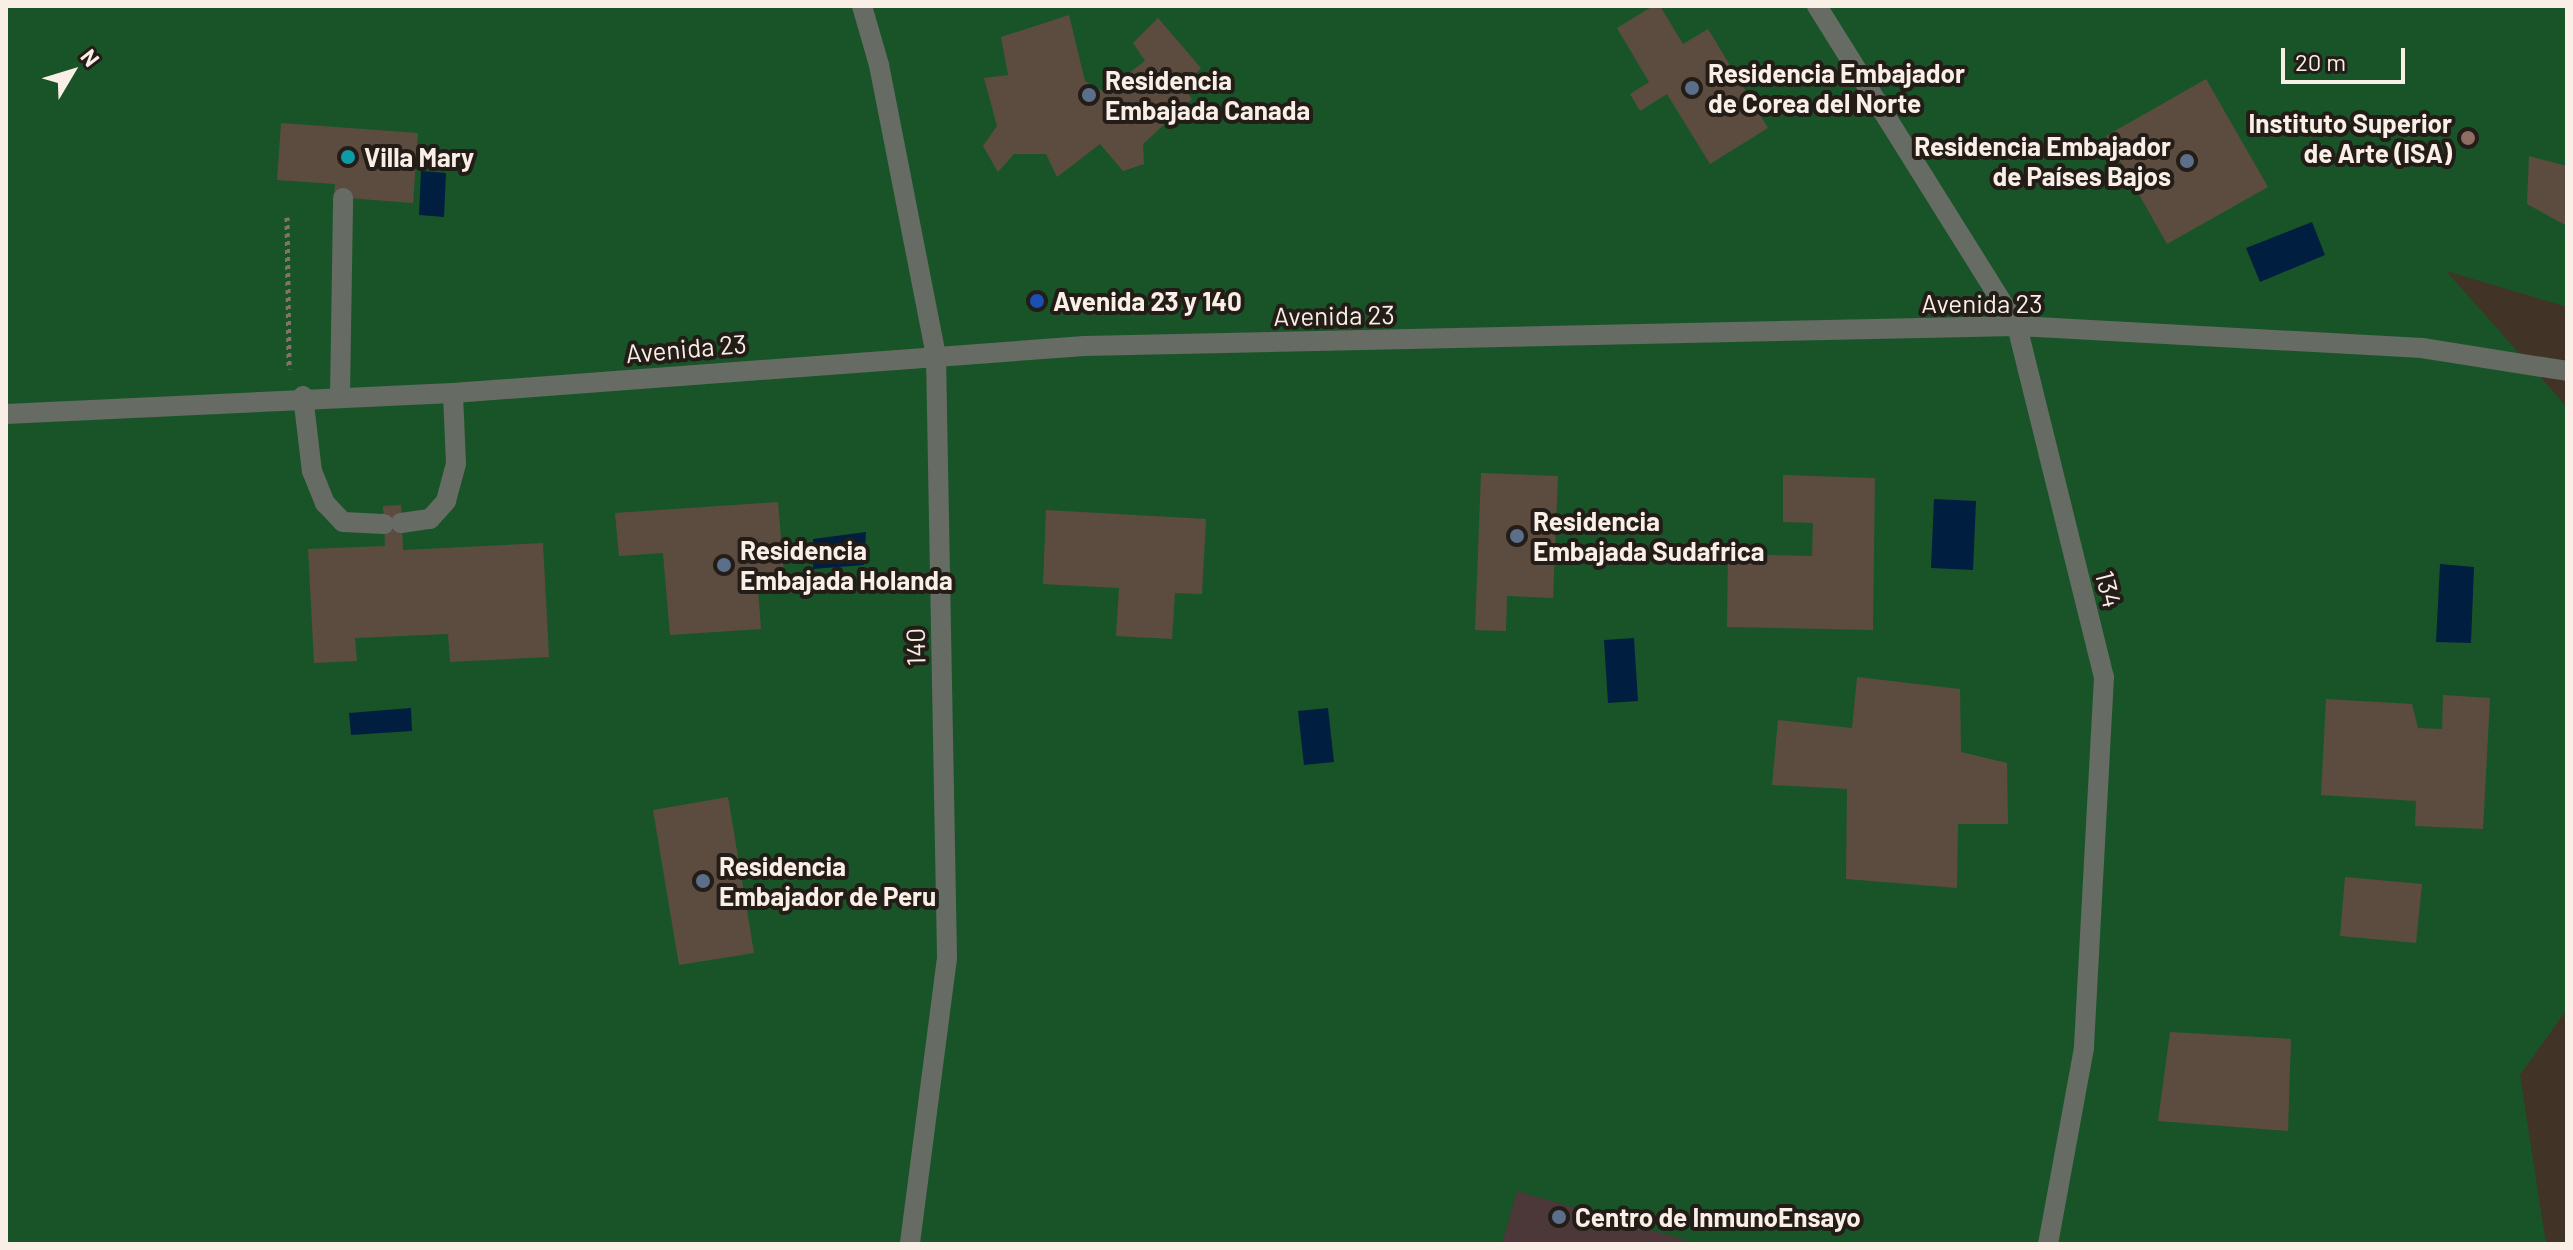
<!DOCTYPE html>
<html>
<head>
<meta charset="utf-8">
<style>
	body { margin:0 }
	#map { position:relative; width:2573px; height:1250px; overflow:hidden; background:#413326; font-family:Barlow,sans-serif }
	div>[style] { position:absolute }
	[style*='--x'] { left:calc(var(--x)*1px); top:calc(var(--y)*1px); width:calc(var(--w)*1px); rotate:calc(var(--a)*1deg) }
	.commercial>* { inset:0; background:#4d3839 }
	.green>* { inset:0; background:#195428 }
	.water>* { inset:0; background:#001f40 }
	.building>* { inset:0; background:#5c4c3f }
	.path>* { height:5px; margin-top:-2.5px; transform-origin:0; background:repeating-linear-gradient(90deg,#817469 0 4px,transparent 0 8px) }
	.minor>* { height:20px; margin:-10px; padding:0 10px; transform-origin:10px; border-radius:10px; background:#666b64 }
	.dots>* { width:22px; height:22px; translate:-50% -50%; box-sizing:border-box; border:4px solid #231c17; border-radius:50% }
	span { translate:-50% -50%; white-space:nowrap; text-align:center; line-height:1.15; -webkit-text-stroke:8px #231c17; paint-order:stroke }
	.poi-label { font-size:26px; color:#f9efe7; font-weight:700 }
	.left { translate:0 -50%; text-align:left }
	.right { translate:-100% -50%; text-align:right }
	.street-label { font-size:26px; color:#f9efe7 }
	.frame { position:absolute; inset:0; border:8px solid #f9efe7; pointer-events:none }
	.north { position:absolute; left:32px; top:32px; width:80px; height:80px; -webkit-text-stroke:6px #231c17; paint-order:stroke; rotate:52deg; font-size:22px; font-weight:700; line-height:32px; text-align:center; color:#f9efe7 }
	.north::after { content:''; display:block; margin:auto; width:28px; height:36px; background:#f9efe7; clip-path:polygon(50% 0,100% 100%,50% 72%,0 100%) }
	.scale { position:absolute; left:2281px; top:48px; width:124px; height:36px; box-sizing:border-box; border:4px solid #f9efe7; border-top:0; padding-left:10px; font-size:24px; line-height:28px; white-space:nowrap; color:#f9efe7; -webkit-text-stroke:6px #231c17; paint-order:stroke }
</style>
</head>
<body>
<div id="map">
	<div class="commercial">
		<i style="clip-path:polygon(1517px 1191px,1699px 1244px,1502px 1244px)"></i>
	</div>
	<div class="green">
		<i style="clip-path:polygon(6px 6px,2567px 6px,2567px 307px,2446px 271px,2567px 407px,2567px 1009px,2520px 1075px,2546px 1244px,1699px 1244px,1517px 1191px,1502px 1244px,6px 1244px)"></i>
	</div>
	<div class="water">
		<i style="clip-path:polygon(421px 171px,446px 173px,444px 217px,419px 215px)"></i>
		<i style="clip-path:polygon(2312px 222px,2325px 255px,2260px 282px,2246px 248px)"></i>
		<i style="clip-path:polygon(1934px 499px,1976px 501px,1973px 570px,1931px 568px)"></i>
		<i style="clip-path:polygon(866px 532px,864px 565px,813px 569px,813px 539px)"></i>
		<i style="clip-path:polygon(2440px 564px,2474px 567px,2471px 643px,2436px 642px)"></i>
		<i style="clip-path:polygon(1634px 638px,1638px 701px,1608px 703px,1604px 640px)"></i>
		<i style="clip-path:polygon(411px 708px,412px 731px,351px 735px,349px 713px)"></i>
		<i style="clip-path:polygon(1328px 708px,1334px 762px,1304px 765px,1298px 711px)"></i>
	</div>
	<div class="building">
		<i style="clip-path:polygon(1653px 6px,1660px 6px,1683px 44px,1708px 29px,1768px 128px,1710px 164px,1667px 94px,1640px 111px,1630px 94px,1649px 82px,1617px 28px)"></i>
		<i style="clip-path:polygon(1069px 15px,1085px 81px,1104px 92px,1145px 61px,1133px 43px,1158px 18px,1201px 68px,1183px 87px,1192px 99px,1143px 144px,1144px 164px,1123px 171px,1100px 144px,1057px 177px,1046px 154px,1014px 154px,998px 172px,983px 146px,997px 126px,984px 78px,1008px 75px,1001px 37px)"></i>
		<i style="clip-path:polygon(2206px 79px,2268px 187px,2167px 244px,2106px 136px)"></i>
		<i style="clip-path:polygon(281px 123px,418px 133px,413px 203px,334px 197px,335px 184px,277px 180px)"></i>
		<i style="clip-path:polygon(2529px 156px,2567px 166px,2567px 226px,2527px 204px)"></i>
		<i style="clip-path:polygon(1481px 473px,1558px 476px,1553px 598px,1507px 596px,1506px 631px,1475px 630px)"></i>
		<i style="clip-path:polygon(1783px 475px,1875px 478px,1873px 630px,1727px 627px,1728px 554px,1812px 556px,1813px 523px,1783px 522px)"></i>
		<i style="clip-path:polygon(778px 502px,784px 574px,757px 576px,761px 629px,670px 635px,663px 553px,619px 556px,615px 513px)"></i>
		<i style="clip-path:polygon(401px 505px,403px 550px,543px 543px,549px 657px,450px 662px,448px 634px,355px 638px,357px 661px,314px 663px,308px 549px,385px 546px,383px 506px)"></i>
		<i style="clip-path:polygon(1046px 510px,1206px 519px,1202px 594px,1175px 593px,1172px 639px,1116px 636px,1119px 588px,1043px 584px)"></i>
		<i style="clip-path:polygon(1857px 677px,1960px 689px,1961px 752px,2007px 763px,2008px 824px,1958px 824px,1957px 888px,1846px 879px,1847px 789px,1772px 785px,1778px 720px,1852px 728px)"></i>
		<i style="clip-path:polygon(2443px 695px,2490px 698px,2483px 829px,2415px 826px,2416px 801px,2321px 795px,2326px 699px,2412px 704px,2418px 728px,2442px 729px)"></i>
		<i style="clip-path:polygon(728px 797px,754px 953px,679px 965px,653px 810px)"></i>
		<i style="clip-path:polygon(2345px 877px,2422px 884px,2416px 943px,2340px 936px)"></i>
		<i style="clip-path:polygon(2170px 1032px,2291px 1039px,2288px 1131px,2158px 1121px)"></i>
	</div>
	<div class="path">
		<i style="--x:287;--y:217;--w:152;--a:89.2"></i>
	</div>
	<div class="minor">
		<i style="--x:862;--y:6;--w:61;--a:73.9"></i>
		<i style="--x:879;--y:65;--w:297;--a:78.9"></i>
		<i style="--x:936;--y:356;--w:602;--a:88.95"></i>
		<i style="--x:947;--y:958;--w:288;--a:97.4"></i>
		<i style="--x:1817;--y:6;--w:377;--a:58"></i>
		<i style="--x:2017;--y:326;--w:362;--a:76.1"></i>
		<i style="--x:2104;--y:677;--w:372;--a:93.1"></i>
		<i style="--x:2084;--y:1048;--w:199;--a:100.4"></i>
		<i style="--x:303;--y:396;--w:76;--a:83.2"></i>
		<i style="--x:312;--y:471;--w:35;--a:68"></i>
		<i style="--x:325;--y:503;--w:26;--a:47"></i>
		<i style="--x:343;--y:522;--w:41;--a:2.8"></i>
		<i style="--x:340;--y:396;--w:198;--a:-89.1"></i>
		<i style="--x:6;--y:414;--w:447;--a:-2.7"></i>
		<i style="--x:453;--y:393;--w:633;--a:-4.26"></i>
		<i style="--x:1084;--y:346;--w:933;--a:-1.23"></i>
		<i style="--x:2017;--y:326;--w:406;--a:3.1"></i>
		<i style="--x:2422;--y:348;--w:147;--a:9"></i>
		<i style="--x:401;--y:523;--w:29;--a:-8"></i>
		<i style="--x:430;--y:519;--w:24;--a:-48"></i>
		<i style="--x:446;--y:501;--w:39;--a:-75"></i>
		<i style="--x:456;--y:463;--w:70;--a:-92.5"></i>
	</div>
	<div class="dots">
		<i style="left:1692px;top:88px;background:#5c6f8a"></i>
		<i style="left:1089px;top:95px;background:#5c6f8a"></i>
		<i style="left:2468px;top:138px;background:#8d6e63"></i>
		<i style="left:348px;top:157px;background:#0f9aa8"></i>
		<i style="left:2187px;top:161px;background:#5c6f8a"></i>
		<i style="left:1037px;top:301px;background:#1a4fb4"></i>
		<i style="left:1517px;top:536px;background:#5c6f8a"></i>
		<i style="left:724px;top:565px;background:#5c6f8a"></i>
		<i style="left:703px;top:881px;background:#5c6f8a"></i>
		<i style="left:1559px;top:1217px;background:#5c6f8a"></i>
	</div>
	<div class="poi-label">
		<span class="left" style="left:1708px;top:88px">Residencia Embajador<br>de Corea del Norte</span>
		<span class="left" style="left:1105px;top:95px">Residencia<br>Embajada Canada</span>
		<span class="right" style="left:2452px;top:138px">Instituto Superior<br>de Arte (ISA)</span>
		<span class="right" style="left:2171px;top:161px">Residencia Embajador<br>de Países Bajos</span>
		<span class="left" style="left:364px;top:157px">Villa Mary</span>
		<span class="left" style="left:1053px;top:301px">Avenida 23 y 140</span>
		<span class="left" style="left:1533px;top:536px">Residencia<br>Embajada Sudafrica</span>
		<span class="left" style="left:740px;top:565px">Residencia<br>Embajada Holanda</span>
		<span class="left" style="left:719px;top:881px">Residencia<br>Embajador de Peru</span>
		<span class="left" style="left:1575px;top:1217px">Centro de InmunoEnsayo</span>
	</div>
	<div class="street-label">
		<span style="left:1982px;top:303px">Avenida 23</span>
		<span style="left:1334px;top:315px;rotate:-1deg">Avenida 23</span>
		<span style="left:686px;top:348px;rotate:-5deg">Avenida 23</span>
		<span style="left:2109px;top:589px;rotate:76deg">134</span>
		<span style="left:915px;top:647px;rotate:-91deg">140</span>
	</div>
	<div class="frame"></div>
	<div class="north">N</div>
	<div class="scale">20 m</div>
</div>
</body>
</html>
